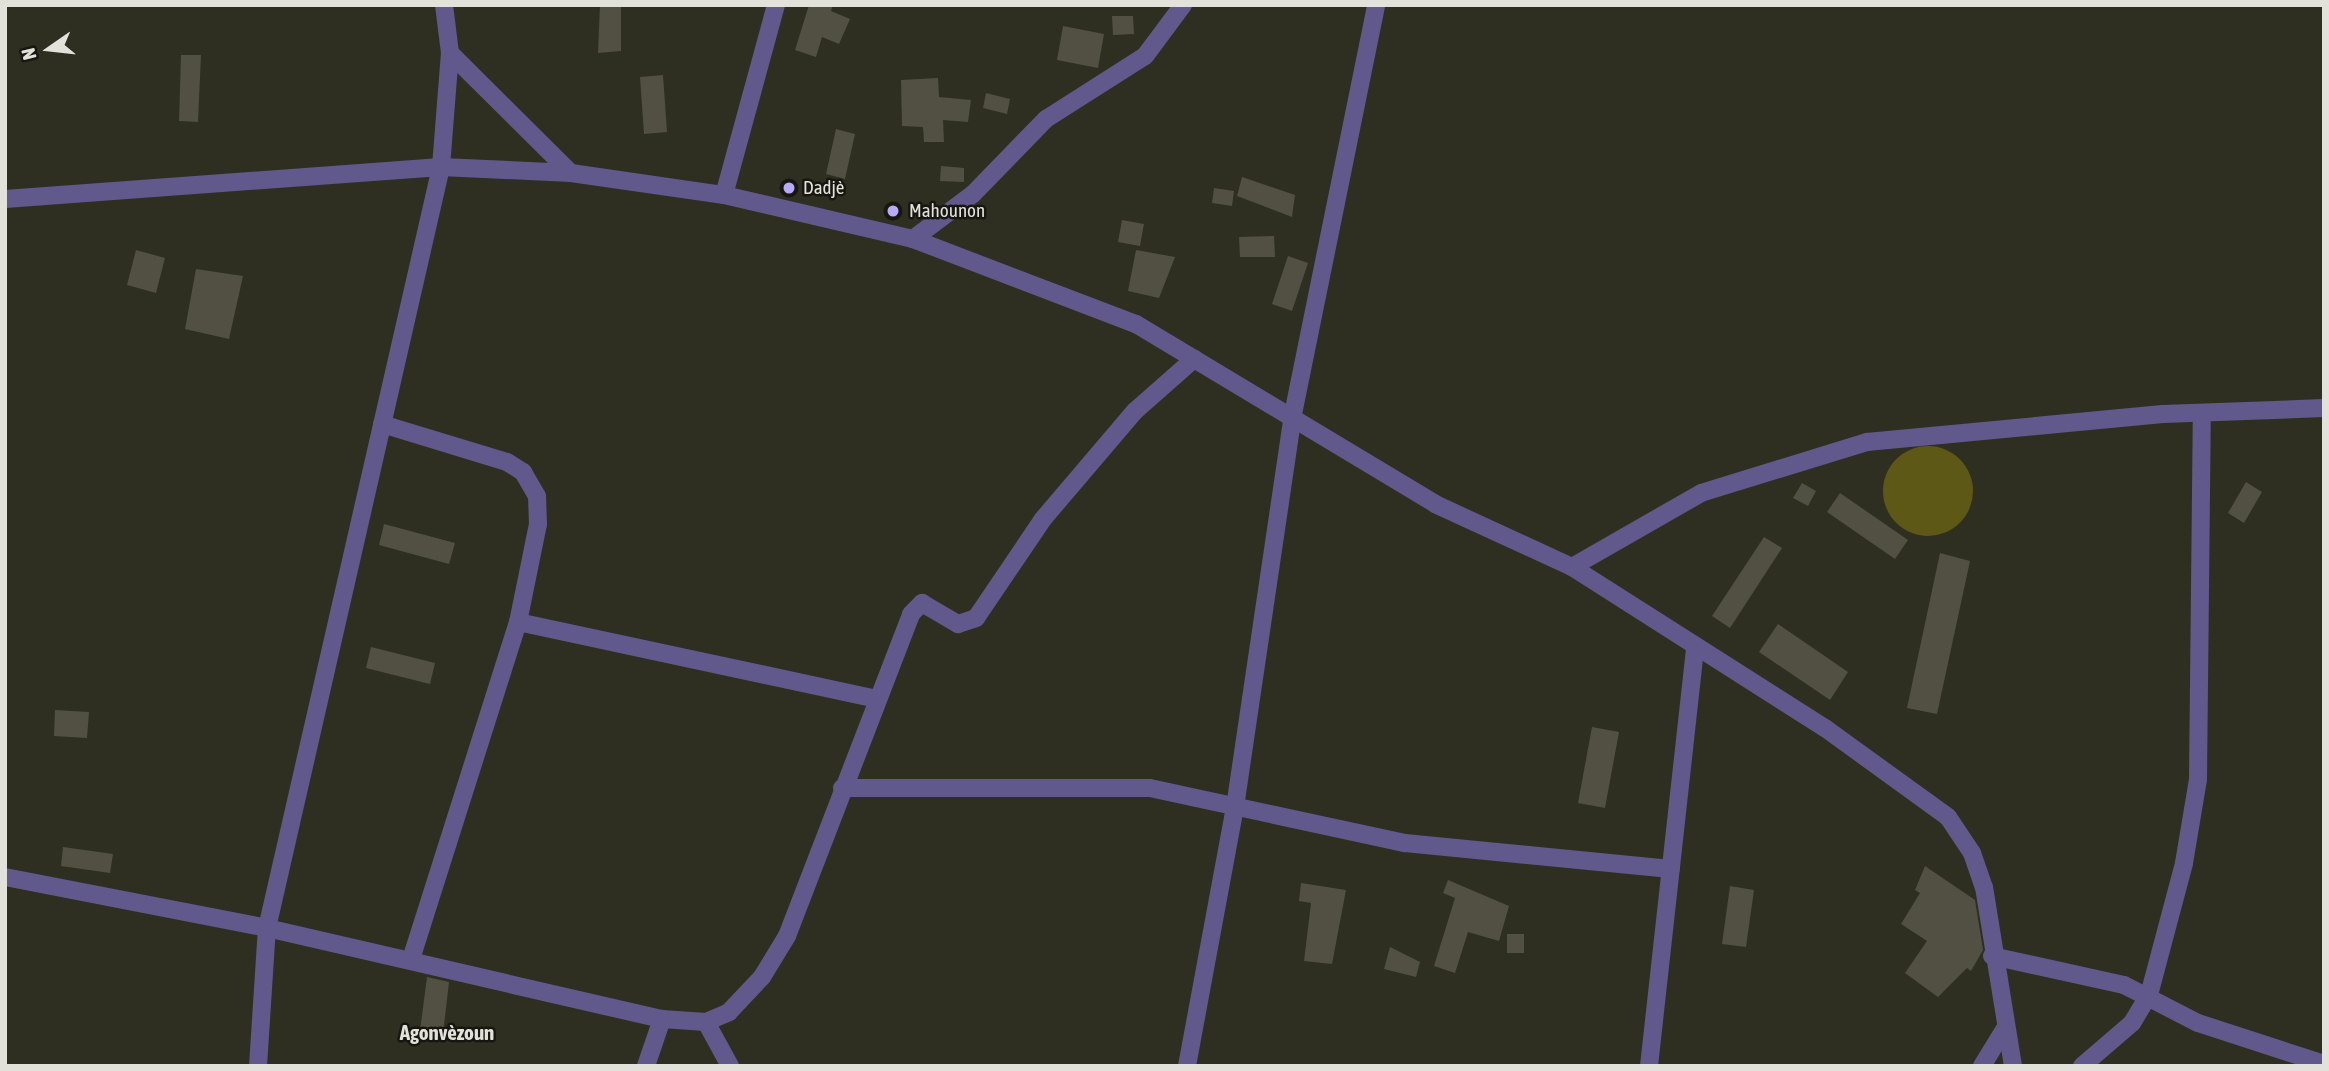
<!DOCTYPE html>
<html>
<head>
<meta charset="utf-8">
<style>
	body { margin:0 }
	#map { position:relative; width:2329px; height:1071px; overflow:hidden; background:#2f2f21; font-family:"Asap Condensed",sans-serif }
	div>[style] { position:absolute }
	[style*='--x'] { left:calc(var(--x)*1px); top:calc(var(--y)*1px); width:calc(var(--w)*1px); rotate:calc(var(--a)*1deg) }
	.green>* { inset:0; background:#5d5815 }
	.round { border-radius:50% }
	.building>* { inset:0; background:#515042 }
	.minor>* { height:18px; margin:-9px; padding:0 9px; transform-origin:9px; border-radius:9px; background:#61598b }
	.dots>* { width:19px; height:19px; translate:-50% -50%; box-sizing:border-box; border:4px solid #171610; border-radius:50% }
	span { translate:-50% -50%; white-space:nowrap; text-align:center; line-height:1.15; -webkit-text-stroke:5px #171610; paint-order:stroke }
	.poi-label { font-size:19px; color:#e3e2da }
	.left { translate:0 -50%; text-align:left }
	.neighbourhood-label { font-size:21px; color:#e3e2da; font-weight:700 }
	.frame { position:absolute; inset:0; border:7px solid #e3e2da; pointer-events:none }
	.north { position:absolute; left:14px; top:14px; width:70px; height:70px; -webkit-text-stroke:5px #171610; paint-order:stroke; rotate:256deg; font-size:19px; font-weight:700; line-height:28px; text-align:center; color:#e3e2da }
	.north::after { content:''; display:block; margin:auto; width:24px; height:32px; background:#e3e2da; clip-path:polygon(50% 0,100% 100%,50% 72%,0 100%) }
</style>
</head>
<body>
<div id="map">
	<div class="green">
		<i class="round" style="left:1883px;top:446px;width:90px;height:90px"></i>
	</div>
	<div class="building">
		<i style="clip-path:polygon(600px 5px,621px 5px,621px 51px,598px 53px)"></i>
		<i style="clip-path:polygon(809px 5px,833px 5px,831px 11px,850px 19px,839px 44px,822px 37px,816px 57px,795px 50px)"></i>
		<i style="clip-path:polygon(1112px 16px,1133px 16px,1134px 34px,1113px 35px)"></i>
		<i style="clip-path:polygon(1063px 26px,1104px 34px,1098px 68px,1057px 60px)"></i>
		<i style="clip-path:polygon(181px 55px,201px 55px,198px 122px,179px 121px)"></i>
		<i style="clip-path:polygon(663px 75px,667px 132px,644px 134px,640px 77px)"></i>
		<i style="clip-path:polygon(938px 78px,939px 97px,971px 100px,968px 122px,943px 120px,944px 142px,924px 142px,923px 127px,902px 126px,901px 80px)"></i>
		<i style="clip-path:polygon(986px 93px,1010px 99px,1007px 114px,983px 108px)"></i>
		<i style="clip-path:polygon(836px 129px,855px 134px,845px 179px,826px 174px)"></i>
		<i style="clip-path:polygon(941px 166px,964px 168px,964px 182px,940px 181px)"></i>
		<i style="clip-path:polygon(1242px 177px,1295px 195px,1292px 217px,1237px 196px)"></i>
		<i style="clip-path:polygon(1214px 188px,1234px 191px,1232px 206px,1212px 203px)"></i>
		<i style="clip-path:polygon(1122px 220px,1144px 224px,1140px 246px,1118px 242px)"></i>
		<i style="clip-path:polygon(1274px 236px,1275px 257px,1240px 257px,1239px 237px)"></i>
		<i style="clip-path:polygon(136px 250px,165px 258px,156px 293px,127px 285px)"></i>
		<i style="clip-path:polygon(1136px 250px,1175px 257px,1159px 298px,1128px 291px)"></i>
		<i style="clip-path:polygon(1288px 256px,1308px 263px,1292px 311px,1272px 304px)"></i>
		<i style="clip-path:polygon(196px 269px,243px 276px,229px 339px,185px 329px)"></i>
		<i style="clip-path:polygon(2246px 482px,2262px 492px,2244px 523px,2228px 513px)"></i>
		<i style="clip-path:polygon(1802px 483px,1816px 491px,1808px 506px,1793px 498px)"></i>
		<i style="clip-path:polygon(1840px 493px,1908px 540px,1895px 559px,1827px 512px)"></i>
		<i style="clip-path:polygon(384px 524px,455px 543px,449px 564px,379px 545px)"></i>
		<i style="clip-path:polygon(1764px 537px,1782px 548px,1730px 628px,1712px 616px)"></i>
		<i style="clip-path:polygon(1940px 553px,1970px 561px,1937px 714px,1907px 708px)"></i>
		<i style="clip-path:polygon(1778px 624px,1848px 672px,1830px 700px,1759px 652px)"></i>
		<i style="clip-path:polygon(371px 647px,435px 663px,430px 684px,366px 668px)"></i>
		<i style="clip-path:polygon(55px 710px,89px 712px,87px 738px,54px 736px)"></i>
		<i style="clip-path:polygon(1592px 727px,1619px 732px,1605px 808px,1578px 803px)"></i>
		<i style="clip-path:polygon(63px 847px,113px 854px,110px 873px,61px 866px)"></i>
		<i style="clip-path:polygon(1925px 866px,1975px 900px,1983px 950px,1971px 971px,1967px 968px,1938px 997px,1905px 973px,1927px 941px,1901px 924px,1920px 893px,1915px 890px)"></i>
		<i style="clip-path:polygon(1448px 880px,1509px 906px,1499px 941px,1468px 932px,1455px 973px,1434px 966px,1455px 898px,1443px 893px)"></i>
		<i style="clip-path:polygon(1301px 883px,1346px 890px,1332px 964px,1304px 961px,1311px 903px,1299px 901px)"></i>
		<i style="clip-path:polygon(1730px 886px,1754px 890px,1746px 947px,1722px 944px)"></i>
		<i style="clip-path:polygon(1507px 934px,1524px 934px,1524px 953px,1507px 953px)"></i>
		<i style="clip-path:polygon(1390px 947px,1420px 962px,1416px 977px,1384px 969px)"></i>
		<i style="clip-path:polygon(427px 977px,449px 982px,443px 1034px,420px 1031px)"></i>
	</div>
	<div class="minor">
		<i style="--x:450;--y:53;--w:170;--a:44.8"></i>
		<i style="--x:724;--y:195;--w:197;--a:-74.7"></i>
		<i style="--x:5;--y:199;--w:437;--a:-4.2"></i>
		<i style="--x:441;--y:167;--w:130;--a:2.6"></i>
		<i style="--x:571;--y:173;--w:155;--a:8.2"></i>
		<i style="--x:724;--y:195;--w:194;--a:13.1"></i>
		<i style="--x:913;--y:239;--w:239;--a:20.9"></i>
		<i style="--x:1136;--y:324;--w:349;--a:31"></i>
		<i style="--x:1435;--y:504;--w:151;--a:24.7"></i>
		<i style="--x:1572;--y:567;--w:300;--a:32.5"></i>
		<i style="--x:1825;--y:728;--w:152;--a:35.9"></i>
		<i style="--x:1948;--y:817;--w:43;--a:56.3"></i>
		<i style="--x:1972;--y:853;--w:36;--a:71"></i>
		<i style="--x:1984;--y:887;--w:181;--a:80.8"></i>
		<i style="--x:913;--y:239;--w:75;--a:-36.9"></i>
		<i style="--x:973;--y:194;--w:105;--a:-45.8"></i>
		<i style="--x:1046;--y:119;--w:117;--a:-32.5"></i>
		<i style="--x:1145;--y:56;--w:64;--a:-53.3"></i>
		<i style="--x:382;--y:424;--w:131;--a:16.9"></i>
		<i style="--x:507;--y:462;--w:19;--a:32"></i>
		<i style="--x:523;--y:472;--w:28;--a:60"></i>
		<i style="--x:537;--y:496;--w:28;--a:88"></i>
		<i style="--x:538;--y:524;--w:100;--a:101.5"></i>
		<i style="--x:518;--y:622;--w:355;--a:107.6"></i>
		<i style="--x:1572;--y:567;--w:149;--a:-29.8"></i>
		<i style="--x:1701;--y:493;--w:174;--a:-17.1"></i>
		<i style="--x:1867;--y:442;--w:297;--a:-5.4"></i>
		<i style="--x:2163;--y:414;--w:161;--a:-2.1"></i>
		<i style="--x:518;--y:622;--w:367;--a:12.1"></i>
		<i style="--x:842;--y:788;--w:308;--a:0"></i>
		<i style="--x:1150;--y:788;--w:261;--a:12.2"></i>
		<i style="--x:1405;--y:843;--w:267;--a:5.6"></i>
		<i style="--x:5;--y:877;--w:267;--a:11"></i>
		<i style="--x:267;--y:928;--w:781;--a:-77.12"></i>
		<i style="--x:441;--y:167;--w:114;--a:-85.5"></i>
		<i style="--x:450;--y:53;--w:48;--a:-97.1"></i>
		<i style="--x:1992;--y:956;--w:135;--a:12.4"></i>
		<i style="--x:2124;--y:985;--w:83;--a:27.2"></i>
		<i style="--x:2198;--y:1023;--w:133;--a:18"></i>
		<i style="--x:706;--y:1022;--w:50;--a:61.4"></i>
		<i style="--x:258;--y:1066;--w:138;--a:-86.3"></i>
		<i style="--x:267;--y:928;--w:405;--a:13"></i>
		<i style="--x:662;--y:1019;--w:44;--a:3.9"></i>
		<i style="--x:706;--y:1022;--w:25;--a:-23"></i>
		<i style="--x:729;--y:1012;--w:48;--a:-46.7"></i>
		<i style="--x:762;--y:977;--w:48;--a:-58.6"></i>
		<i style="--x:787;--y:936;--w:345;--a:-68.9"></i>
		<i style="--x:911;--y:614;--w:16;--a:-45"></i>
		<i style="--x:922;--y:603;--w:42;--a:30.3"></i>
		<i style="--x:958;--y:624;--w:19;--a:-18"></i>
		<i style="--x:976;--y:618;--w:120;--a:-55.9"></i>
		<i style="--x:1043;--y:519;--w:142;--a:-49.6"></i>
		<i style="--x:1135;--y:411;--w:79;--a:-41.4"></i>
		<i style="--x:646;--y:1066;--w:50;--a:-71.2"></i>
		<i style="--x:1187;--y:1066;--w:263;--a:-79.5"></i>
		<i style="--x:1235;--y:807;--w:392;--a:-81.6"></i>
		<i style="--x:1292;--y:419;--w:422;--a:-78.5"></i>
		<i style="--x:1649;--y:1066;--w:422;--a:-83.7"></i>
		<i style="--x:1982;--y:1066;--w:42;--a:-58.6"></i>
		<i style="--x:2082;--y:1066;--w:66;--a:-40.7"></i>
		<i style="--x:2132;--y:1023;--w:33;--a:-59"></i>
		<i style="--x:2149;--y:995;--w:137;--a:-75.1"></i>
		<i style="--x:2184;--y:863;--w:85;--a:-80.5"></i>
		<i style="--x:2198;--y:779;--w:365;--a:-89.4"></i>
	</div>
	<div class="dots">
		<i style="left:789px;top:188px;background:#b7abf8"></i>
		<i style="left:893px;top:211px;background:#b7abf8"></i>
	</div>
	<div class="poi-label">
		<span class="left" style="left:803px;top:188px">Dadjè</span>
		<span class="left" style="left:909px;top:211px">Mahounon</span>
	</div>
	<div class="neighbourhood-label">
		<span style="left:447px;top:1032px">Agonvèzoun</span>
	</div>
	<div class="frame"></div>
	<div class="north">N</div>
</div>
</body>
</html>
